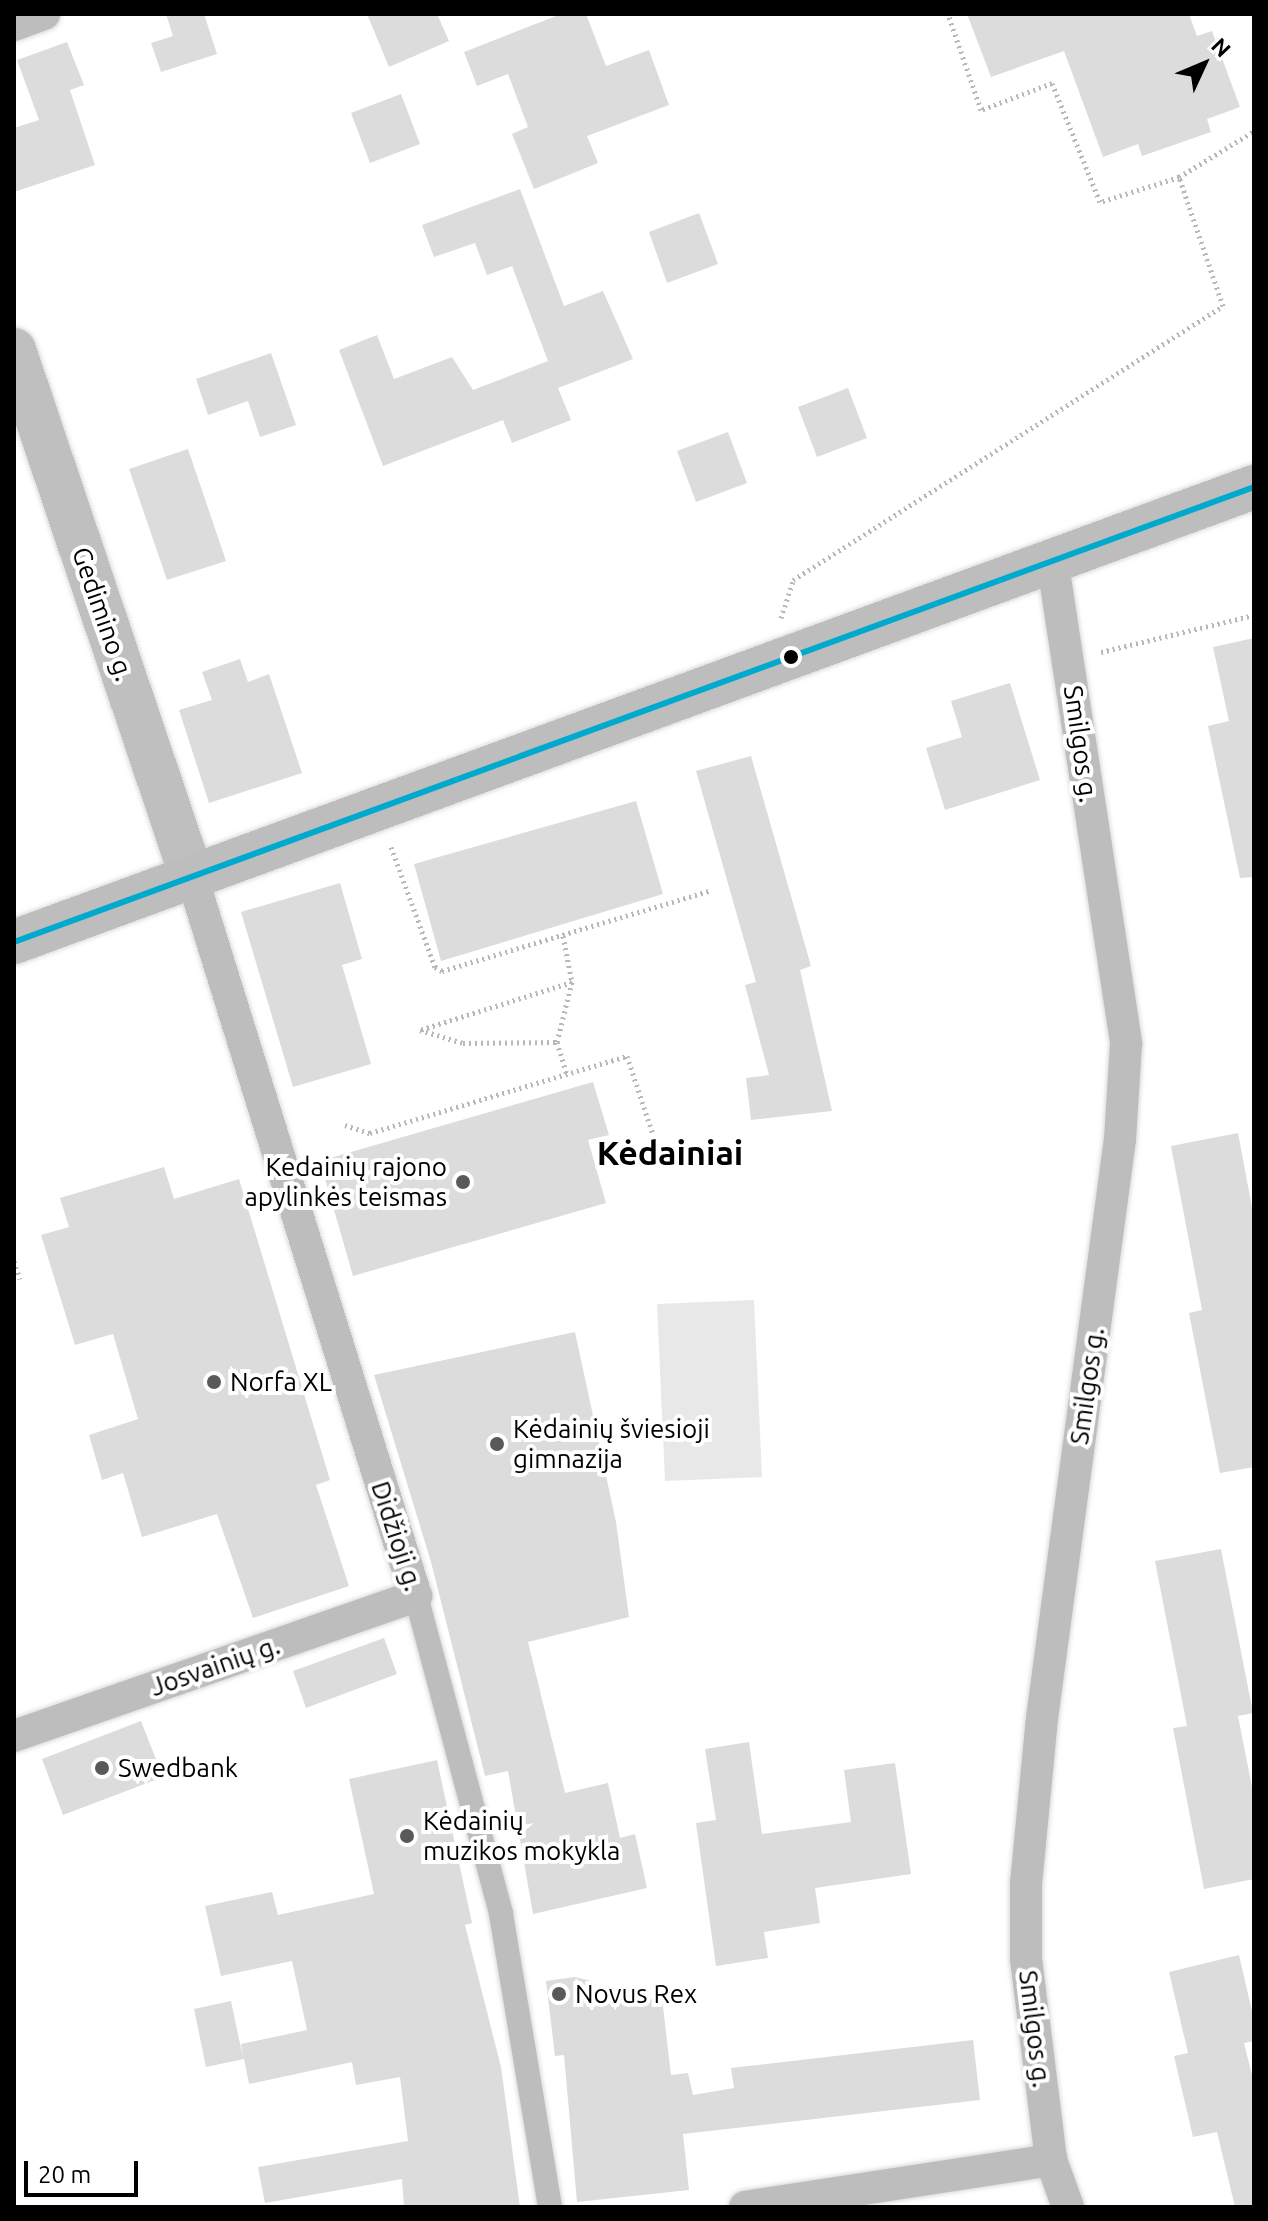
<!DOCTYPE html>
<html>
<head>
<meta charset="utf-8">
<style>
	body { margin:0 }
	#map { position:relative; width:1268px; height:2221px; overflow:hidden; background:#fff; font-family:Ubuntu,sans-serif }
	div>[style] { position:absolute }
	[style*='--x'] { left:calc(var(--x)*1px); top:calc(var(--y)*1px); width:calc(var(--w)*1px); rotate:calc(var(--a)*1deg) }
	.green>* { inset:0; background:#e8e8e8 }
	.building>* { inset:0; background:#dcdcdc }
	.path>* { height:5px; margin-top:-2.5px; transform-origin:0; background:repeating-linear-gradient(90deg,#b8b8b8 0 2px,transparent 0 6px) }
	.roads { filter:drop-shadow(0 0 2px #dbdbdb) drop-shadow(0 0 2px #dbdbdb) }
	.pedestrian>* { height:24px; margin:-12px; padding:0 12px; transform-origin:12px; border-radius:12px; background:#bdbdbd }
	.minor>* { height:32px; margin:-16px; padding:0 16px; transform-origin:16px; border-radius:16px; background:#bdbdbd }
	.secondary>* { height:44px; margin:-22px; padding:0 22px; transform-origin:22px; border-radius:22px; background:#bfbfbf }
	.primary>* { height:44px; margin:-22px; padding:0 22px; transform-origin:22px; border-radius:22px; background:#bdbdbd }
	.bus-1>* { height:6px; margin:-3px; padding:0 3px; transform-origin:3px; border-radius:3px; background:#00a9ce }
	.dots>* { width:22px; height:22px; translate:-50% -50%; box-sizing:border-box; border:4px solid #fff; border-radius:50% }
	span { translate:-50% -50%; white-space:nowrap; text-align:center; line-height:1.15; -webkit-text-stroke:8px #fff; paint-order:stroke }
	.street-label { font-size:26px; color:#000 }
	.poi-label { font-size:26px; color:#000 }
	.right { translate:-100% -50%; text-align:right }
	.left { translate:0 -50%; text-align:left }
	.district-label { font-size:34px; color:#000; font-weight:700 }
	.frame { position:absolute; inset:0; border:16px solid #000; pointer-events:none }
	.north { position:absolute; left:1164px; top:24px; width:80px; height:80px; -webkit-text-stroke:6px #fff; paint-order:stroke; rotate:46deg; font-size:22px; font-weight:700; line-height:32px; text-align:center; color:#000 }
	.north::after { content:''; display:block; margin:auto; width:28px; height:36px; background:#000; clip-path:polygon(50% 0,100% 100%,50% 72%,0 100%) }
	.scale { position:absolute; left:24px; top:2161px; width:114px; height:36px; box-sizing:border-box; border:4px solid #000; border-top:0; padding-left:10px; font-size:24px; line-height:28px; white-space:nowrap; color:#000; -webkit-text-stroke:6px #fff; paint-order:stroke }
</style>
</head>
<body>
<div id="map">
	<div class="green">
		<i style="clip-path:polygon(754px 1300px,762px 1477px,665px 1481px,657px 1304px)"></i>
	</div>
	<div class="building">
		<i style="clip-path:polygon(166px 14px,204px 14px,217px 54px,161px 72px,151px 43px,173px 36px)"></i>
		<i style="clip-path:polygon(367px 14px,437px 14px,449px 41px,389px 67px)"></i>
		<i style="clip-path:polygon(561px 14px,586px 14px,606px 66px,649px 50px,669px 105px,587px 136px,598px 163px,534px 189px,512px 134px,528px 127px,508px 74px,477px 86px,464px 52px)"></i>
		<i style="clip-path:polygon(967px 14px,1189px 14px,1197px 36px,1212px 31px,1240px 107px,1207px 119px,1211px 132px,1142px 156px,1138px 144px,1103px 157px,1064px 51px,991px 77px)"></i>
		<i style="clip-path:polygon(67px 42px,84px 85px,70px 90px,95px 165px,14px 192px,14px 128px,39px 120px,17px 60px)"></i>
		<i style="clip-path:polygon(401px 94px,420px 144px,370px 163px,351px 113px)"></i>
		<i style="clip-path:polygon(520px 189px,564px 306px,603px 291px,633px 359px,558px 388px,571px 420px,512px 443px,503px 420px,383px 466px,339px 350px,377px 335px,394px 379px,452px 357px,473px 390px,548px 361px,512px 266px,487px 275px,475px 243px,434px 257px,422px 225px)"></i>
		<i style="clip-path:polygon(699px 213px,718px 264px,667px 283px,649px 232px)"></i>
		<i style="clip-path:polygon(271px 353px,296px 425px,260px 437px,248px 401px,208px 415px,196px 379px)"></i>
		<i style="clip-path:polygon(848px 388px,867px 438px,817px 457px,798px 407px)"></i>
		<i style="clip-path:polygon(728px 432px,747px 483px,696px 502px,677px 451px)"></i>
		<i style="clip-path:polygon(188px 449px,226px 561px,167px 580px,129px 469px)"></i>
		<i style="clip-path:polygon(1254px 638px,1254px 877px,1240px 878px,1208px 726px,1229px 721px,1213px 647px)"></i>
		<i style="clip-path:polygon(240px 659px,248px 682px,269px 674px,302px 773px,209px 803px,179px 710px,212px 700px,202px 672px)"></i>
		<i style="clip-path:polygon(1010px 683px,1040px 780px,945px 810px,926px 748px,962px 737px,951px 701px)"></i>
		<i style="clip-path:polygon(751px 756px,811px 966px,800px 970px,832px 1111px,751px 1120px,746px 1078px,769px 1075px,745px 985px,756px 982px,696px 771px)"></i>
		<i style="clip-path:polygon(636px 801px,663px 894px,441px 961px,414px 864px)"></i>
		<i style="clip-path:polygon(340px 883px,362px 959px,342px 965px,371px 1064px,293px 1087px,241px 912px)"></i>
		<i style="clip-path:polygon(593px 1082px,609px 1135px,588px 1140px,606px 1203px,353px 1276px,320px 1161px)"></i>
		<i style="clip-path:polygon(1238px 1133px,1254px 1218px,1254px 1467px,1220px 1473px,1189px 1313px,1202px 1310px,1171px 1146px)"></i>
		<i style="clip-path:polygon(164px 1167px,174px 1199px,239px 1179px,330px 1480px,316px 1485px,349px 1586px,253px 1618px,217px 1514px,142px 1537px,123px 1473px,102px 1480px,89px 1435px,138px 1419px,113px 1334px,75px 1345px,41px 1235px,69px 1227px,60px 1198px)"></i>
		<i style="clip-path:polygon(575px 1332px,616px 1522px,629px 1617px,528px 1642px,565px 1793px,608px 1783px,620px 1838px,635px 1834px,647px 1888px,533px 1914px,508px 1771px,485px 1776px,431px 1562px,374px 1375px)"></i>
		<i style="clip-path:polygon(1221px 1549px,1253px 1713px,1238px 1716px,1254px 1797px,1254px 1879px,1204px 1889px,1173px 1728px,1187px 1726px,1155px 1561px)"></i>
		<i style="clip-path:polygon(384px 1638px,397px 1674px,306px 1708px,293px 1671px)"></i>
		<i style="clip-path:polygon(141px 1721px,163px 1777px,63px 1815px,42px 1759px)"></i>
		<i style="clip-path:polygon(749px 1742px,762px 1834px,851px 1822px,844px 1770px,895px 1763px,911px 1874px,815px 1888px,820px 1923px,764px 1932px,768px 1958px,716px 1966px,696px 1823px,716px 1820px,705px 1749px)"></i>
		<i style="clip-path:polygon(437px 1760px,472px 1923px,465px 1925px,501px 2067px,520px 2207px,404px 2207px,402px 2179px,265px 2203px,258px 2167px,408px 2141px,400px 2077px,356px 2085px,352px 2062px,249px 2084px,244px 2059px,206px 2067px,194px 2009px,231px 2001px,243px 2058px,241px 2044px,307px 2030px,292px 1961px,221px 1976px,205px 1906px,272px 1892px,278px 1915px,374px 1894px,349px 1779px)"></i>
		<i style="clip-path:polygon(1239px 1955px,1254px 2020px,1254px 2041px,1244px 2043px,1254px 2083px,1254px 2207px,1235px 2207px,1217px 2132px,1193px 2137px,1174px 2056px,1188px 2053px,1169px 1972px)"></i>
		<i style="clip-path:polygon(575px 1977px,595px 1982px,598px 2005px,662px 1998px,671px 2075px,688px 2073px,693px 2095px,734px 2088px,731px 2068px,973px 2040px,980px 2100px,683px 2134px,689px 2190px,577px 2202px,564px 2055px,555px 2056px,546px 1981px)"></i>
	</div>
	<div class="path">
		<i style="--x:1179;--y:177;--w:88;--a:-31.5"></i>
		<i style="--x:781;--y:618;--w:40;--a:-72"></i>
		<i style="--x:793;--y:580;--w:510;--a:-32.51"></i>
		<i style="--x:1223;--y:306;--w:136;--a:-108.8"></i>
		<i style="--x:1179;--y:177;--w:83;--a:162.4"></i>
		<i style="--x:1100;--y:202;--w:128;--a:-112"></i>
		<i style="--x:1052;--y:83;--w:76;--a:159.2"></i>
		<i style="--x:981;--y:110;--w:102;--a:-109"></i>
		<i style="--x:1101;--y:652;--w:157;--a:-13.6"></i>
		<i style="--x:391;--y:847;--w:128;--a:69.9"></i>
		<i style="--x:435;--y:967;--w:8;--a:30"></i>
		<i style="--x:442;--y:971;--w:279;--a:-16.7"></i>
		<i style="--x:563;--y:936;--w:47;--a:78.9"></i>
		<i style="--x:572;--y:982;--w:159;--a:162.5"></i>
		<i style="--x:420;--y:1030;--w:45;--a:16.8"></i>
		<i style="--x:463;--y:1043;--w:94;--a:-0.6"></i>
		<i style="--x:557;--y:1042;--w:62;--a:-76"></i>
		<i style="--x:557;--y:1042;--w:34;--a:73"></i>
		<i style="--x:345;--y:1125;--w:26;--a:18"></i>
		<i style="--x:370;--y:1133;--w:268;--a:-16.7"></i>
		<i style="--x:627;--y:1056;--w:99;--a:71.7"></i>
		<i style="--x:14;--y:1261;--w:19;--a:72"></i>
	</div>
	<div class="roads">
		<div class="pedestrian">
			<i style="--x:416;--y:1596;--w:329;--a:75"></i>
			<i style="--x:501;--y:1914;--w:297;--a:80.5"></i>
		</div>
		<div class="minor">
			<i style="--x:14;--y:25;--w:32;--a:-20"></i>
			<i style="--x:1053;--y:565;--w:485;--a:81.3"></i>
			<i style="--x:1126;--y:1044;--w:95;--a:93.6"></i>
			<i style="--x:1120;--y:1139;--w:584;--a:97.67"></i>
			<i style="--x:1042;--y:1718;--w:167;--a:95.5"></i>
			<i style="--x:1026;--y:1884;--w:75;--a:90"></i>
			<i style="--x:1026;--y:1959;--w:203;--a:82.9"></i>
			<i style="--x:1051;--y:2160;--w:50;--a:70.1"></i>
			<i style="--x:14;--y:1736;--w:426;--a:-19.2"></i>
			<i style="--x:416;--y:1596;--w:753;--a:-107.3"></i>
			<i style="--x:745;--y:2207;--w:310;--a:-8.7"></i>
		</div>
		<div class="secondary">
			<i style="--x:14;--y:350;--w:556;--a:71.34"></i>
		</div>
		<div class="primary">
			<i style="--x:14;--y:942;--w:1321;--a:-20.15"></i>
		</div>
	</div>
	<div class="bus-1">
		<i style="--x:14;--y:942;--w:1321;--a:-20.15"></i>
	</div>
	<div class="dots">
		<i style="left:791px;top:657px;background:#000"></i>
		<i style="left:463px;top:1182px;background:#595959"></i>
		<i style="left:214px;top:1382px;background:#595959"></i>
		<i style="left:497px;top:1444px;background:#595959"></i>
		<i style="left:102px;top:1768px;background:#595959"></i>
		<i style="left:407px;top:1836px;background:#595959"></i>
		<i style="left:559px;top:1994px;background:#595959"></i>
	</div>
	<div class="street-label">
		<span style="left:103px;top:614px;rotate:71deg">Gedimino g.</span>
		<span style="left:1081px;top:744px;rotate:82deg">Smilgos g.</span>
		<span style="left:1087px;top:1386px;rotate:-82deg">Smilgos g.</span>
		<span style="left:397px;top:1536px;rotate:72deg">Didžioji g.</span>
		<span style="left:215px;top:1666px;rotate:-19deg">Josvainių g.</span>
		<span style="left:1035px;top:2029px;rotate:83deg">Smilgos g.</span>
	</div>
	<div class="poi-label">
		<span class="right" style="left:447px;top:1182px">Kedainių rajono<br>apylinkės teismas</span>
		<span class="left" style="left:230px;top:1382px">Norfa XL</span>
		<span class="left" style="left:513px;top:1444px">Kėdainių šviesioji<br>gimnazija</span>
		<span class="left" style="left:118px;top:1768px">Swedbank</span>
		<span class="left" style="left:423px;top:1836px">Kėdainių<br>muzikos mokykla</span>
		<span class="left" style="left:575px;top:1994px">Novus Rex</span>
	</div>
	<div class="district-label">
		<span style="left:670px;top:1153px">Kėdainiai</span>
	</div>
	<div class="frame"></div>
	<div class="north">N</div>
	<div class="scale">20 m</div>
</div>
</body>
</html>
